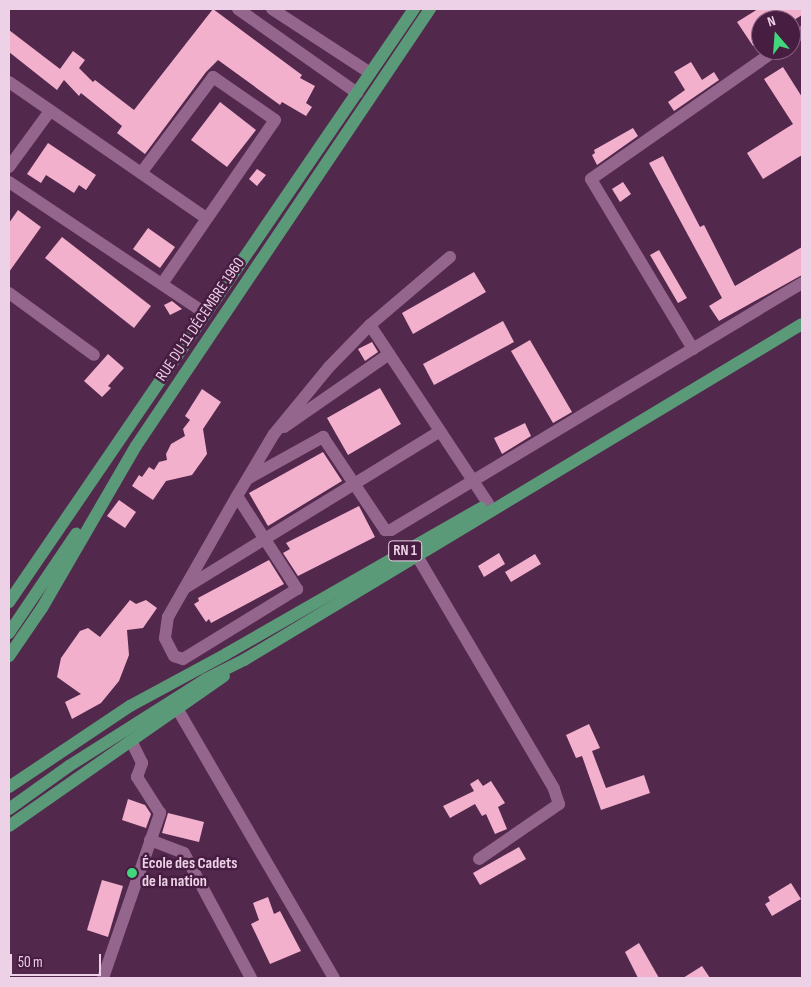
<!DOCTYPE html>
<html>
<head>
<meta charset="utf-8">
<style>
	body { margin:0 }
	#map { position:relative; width:811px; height:987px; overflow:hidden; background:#53284d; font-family:"Sofia Sans Condensed",sans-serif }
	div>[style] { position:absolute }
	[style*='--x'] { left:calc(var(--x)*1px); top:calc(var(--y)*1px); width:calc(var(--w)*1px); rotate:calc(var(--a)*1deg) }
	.building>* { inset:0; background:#f2b0cc }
	.minor>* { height:12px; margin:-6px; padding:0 6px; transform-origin:6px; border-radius:6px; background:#94658d }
	.major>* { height:12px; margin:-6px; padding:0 6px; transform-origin:6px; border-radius:6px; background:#5a9a78 }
	.dots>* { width:14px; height:14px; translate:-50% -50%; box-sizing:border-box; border:2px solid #471d42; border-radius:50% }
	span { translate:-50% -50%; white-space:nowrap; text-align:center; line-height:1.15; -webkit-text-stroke:5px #471d42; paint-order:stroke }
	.shield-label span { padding:1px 4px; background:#471d42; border:1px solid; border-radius:4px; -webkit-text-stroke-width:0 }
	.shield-label { font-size:15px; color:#ecd1e7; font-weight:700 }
	.street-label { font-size:16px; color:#ecd1e7 }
	.poi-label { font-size:16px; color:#ecd1e7; font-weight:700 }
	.left { translate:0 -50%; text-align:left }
	.frame { position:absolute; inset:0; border:10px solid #ecd1e7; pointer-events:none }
	.north { position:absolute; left:751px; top:10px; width:50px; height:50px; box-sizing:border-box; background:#471d42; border:1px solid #896584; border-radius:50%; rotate:342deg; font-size:14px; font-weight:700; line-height:20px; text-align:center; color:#ecd1e7 }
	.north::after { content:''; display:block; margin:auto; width:18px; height:22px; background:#42d77c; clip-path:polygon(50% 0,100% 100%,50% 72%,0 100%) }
	.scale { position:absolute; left:10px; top:954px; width:91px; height:22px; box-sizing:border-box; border:2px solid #ecd1e7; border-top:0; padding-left:6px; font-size:15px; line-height:18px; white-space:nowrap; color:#ecd1e7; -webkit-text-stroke:4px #471d42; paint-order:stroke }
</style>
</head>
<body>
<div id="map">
	<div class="building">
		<i style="clip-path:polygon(213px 9px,302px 75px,300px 78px,315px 86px,306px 103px,312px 107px,306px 116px,282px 102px,280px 105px,218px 60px,206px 72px,145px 154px,117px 133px,122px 126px,81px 93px,79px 96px,64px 80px,57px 90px,9px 52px,9px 30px,60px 69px,73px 51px,85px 60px,79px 68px,93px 82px,95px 80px,134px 110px)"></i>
		<i style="clip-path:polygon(758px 9px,802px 9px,802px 15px,794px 20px,761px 20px,761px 41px,753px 46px,737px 22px)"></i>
		<i style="clip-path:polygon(691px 62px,702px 80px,714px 72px,719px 80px,674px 111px,668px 102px,685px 90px,674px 72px)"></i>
		<i style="clip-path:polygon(783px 67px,802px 97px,802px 155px,763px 179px,747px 153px,793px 124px,764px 79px)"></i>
		<i style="clip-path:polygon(220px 102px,256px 130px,227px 167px,191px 140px)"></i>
		<i style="clip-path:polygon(633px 128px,638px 136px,597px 165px,592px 155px,595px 153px,594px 150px)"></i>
		<i style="clip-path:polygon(48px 143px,96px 175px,86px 190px,79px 185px,74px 193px,46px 175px,41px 183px,27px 174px)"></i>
		<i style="clip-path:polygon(663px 156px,700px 227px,704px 225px,735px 286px,802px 247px,802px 275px,719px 321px,709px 306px,722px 298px,649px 163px)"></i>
		<i style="clip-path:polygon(257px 169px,266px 175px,257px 186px,249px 179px)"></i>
		<i style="clip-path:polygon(623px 182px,631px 194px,620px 202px,612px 189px)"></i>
		<i style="clip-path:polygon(18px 210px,41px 227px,9px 272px,9px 223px)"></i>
		<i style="clip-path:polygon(148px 228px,175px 247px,160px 268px,133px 249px)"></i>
		<i style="clip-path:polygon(62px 237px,151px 306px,134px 328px,45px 258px)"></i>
		<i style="clip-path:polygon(659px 250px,687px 298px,678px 303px,650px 255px)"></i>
		<i style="clip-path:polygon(474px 272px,486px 292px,413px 334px,402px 313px)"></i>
		<i style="clip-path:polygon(172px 301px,182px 309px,170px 315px,164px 305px)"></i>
		<i style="clip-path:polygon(503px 321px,514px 342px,434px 385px,423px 364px)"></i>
		<i style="clip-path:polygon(530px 340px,572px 412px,553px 423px,511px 351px)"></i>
		<i style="clip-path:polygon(372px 342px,378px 352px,365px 361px,358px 349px)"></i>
		<i style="clip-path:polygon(108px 354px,124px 368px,108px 386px,111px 388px,102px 397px,84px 381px)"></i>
		<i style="clip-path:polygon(380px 388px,401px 424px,348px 455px,327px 418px)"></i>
		<i style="clip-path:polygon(202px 389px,221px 402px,203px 429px,207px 454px,192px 475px,166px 481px,153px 500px,132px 486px,139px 475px,142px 477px,149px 467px,154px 470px,159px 462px,167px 460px,166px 454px,171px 444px,185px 436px,183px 429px,190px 420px,185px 416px)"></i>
		<i style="clip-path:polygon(525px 423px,531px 436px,502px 454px,494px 438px)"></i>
		<i style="clip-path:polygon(323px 452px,342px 481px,268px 526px,249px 493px)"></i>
		<i style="clip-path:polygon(119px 500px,136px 512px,125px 528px,107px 516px)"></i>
		<i style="clip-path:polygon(359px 506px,375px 537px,298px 576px,283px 553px,290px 549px,286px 543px)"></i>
		<i style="clip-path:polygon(499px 553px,505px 564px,484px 577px,478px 566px)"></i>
		<i style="clip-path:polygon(535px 554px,541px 564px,511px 582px,505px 572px)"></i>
		<i style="clip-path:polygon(269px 560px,284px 584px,211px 623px,209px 619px,206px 622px,194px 604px,199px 601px,198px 598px)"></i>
		<i style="clip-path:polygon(130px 600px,136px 604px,146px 600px,157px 608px,143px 628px,127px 630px,129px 655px,119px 681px,101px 703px,72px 719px,65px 702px,81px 694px,57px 677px,61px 658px,80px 631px,88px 628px,100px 637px)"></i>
		<i style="clip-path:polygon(589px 724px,600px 748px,592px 751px,606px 788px,644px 775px,650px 793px,601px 810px,582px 756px,576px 758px,566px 735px)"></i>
		<i style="clip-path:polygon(478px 779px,483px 786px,491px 781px,505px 803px,498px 807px,507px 829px,495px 834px,486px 814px,482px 816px,475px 804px,450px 818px,443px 806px,474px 791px,470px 784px)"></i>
		<i style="clip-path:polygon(128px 799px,145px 805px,151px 814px,146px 828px,122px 820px)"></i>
		<i style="clip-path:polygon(168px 813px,204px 822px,199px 842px,162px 833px)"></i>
		<i style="clip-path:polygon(519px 847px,526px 859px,480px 885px,473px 873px)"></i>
		<i style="clip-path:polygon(102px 880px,123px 886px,108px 937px,87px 930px)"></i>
		<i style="clip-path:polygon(791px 883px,801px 899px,772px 916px,765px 904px,770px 901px,768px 897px)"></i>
		<i style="clip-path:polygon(268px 897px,274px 914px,280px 911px,301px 951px,270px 964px,251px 924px,259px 920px,253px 903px)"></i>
		<i style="clip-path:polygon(639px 943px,659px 978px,638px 978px,625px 952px)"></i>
		<i style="clip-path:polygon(702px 966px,710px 978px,683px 978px)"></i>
	</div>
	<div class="minor">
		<i style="--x:238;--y:9;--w:146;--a:35.2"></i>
		<i style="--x:272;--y:9;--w:117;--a:33.1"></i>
		<i style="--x:791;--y:40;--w:14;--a:-36"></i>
		<i style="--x:9;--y:82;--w:239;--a:34.6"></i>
		<i style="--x:9;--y:167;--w:69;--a:-53.8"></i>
		<i style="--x:141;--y:173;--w:120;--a:-53.1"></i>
		<i style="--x:213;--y:77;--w:75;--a:34.7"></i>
		<i style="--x:275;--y:120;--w:199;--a:124.6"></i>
		<i style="--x:9;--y:182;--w:237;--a:33.8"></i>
		<i style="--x:9;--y:293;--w:105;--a:36.1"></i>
		<i style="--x:370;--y:325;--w:214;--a:56.5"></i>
		<i style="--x:693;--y:349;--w:198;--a:-121"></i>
		<i style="--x:591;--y:179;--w:226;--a:-34.9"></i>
		<i style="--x:284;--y:427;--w:128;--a:-34.8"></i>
		<i style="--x:249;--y:478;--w:85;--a:-29"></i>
		<i style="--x:323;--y:437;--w:112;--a:56.3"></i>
		<i style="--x:385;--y:530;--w:6;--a:0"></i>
		<i style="--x:391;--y:530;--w:480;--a:-31"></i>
		<i style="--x:237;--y:496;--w:111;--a:57.2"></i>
		<i style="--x:297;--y:589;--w:134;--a:148.4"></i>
		<i style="--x:183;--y:659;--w:9;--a:-162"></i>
		<i style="--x:174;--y:656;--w:20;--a:-117"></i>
		<i style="--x:165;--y:638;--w:21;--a:-82"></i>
		<i style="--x:168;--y:617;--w:139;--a:-60.3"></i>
		<i style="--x:237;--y:496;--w:72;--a:-59.2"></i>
		<i style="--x:274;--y:434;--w:87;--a:-50.6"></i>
		<i style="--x:329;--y:367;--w:59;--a:-45.7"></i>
		<i style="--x:370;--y:325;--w:105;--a:-40.4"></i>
		<i style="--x:417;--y:556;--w:270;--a:59.5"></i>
		<i style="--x:554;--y:789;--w:16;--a:72"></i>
		<i style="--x:559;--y:804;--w:97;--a:145.5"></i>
		<i style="--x:185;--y:588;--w:299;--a:-31.6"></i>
		<i style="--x:178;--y:710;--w:310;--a:59.8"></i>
		<i style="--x:150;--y:840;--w:36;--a:21"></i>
		<i style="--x:184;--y:853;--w:142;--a:61.8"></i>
		<i style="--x:103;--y:978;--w:175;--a:-70.9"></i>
		<i style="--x:160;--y:813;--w:43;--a:-122.6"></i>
		<i style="--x:137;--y:777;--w:15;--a:-70"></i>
		<i style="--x:142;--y:763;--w:25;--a:-116"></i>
	</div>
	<div class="major">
		<i style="--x:9;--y:602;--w:718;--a:-55.67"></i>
		<i style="--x:9;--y:633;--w:120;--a:-55.9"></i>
		<i style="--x:9;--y:656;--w:58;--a:-55.5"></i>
		<i style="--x:42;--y:608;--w:187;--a:-59.9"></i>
		<i style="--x:136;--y:446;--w:527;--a:-56.07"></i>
		<i style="--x:9;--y:787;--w:146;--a:-33.8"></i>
		<i style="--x:130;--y:706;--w:109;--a:-28.4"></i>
		<i style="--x:226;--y:654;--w:294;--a:-29.8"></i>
		<i style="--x:9;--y:809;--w:74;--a:-35.6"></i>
		<i style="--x:69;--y:766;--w:162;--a:-32.4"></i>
		<i style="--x:206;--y:679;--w:42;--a:-26.6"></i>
		<i style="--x:244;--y:660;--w:651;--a:-31.05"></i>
		<i style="--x:9;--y:826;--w:262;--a:-34.9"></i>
	</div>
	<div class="dots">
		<i style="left:132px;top:873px;background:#42d77c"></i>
	</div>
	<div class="shield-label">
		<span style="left:405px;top:551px">RN 1</span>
	</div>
	<div class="street-label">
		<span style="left:201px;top:320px;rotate:-56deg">RUE DU 11 DÉCEMBRE 1960</span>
	</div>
	<div class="poi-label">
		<span class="left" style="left:142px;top:873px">École des Cadets<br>de la nation</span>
	</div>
	<div class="frame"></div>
	<div class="north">N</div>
	<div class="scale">50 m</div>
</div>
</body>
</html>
